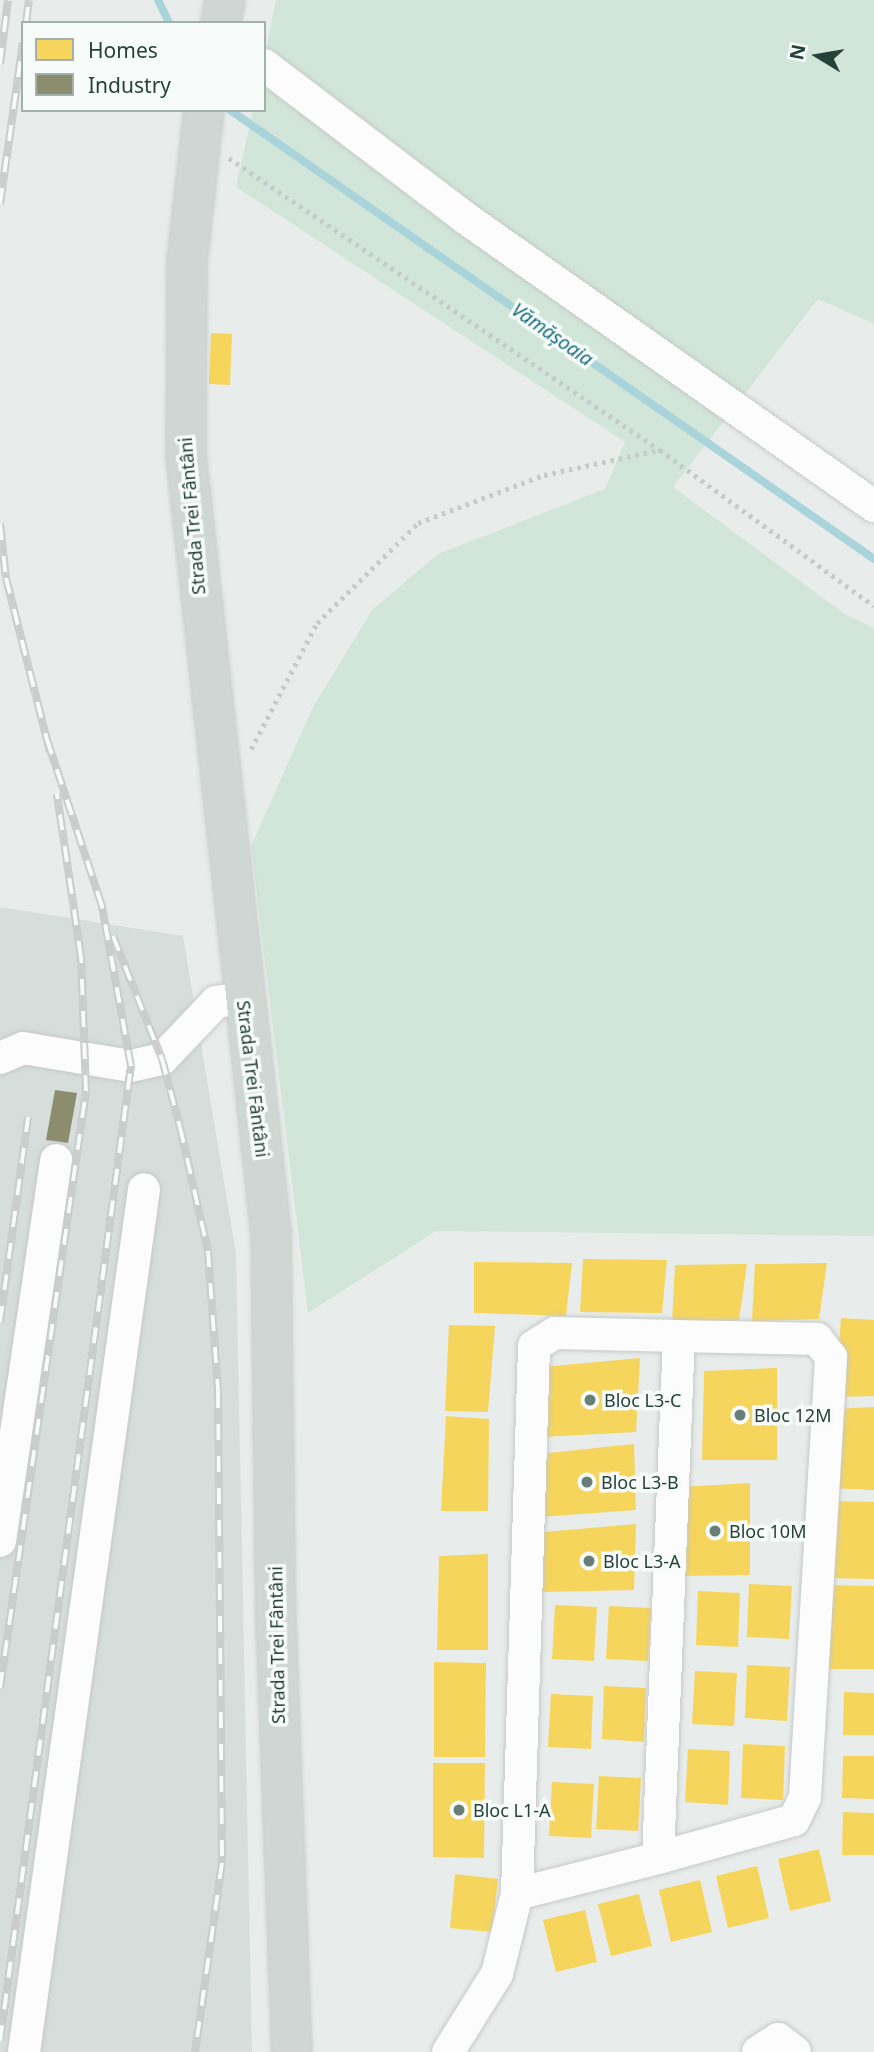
<!DOCTYPE html>
<html>
<head>
<meta charset="utf-8">
<style>
	body { margin:0 }
	#map { position:relative; width:874px; height:2052px; overflow:hidden; background:#e8edeb; font-family:"Noto Sans",sans-serif }
	div>[style] { position:absolute }
	[style*='--x'] { left:calc(var(--x)*1px); top:calc(var(--y)*1px); width:calc(var(--w)*1px); rotate:calc(var(--a)*1deg) }
	.built>* { inset:0; background:#d6dedb }
	.green>* { inset:0; background:#d1e6d8 }
	.homes>* { inset:0; background:#f6d55c }
	.industry>* { inset:0; background:#8c8c6e }
	.stream>* { height:8px; margin:-4px; padding:0 4px; transform-origin:4px; border-radius:4px; background:#a9d4db }
	.path>* { height:4.5px; margin-top:-2.25px; transform-origin:0; background:repeating-linear-gradient(90deg,#c3ccca 0 3.5px,transparent 0 8.5px) }
	.roads { filter:drop-shadow(0 0 2px #c5cac8) drop-shadow(0 0 2px #c5cac8) }
	.minor>* { height:32px; margin:-16px; padding:0 16px; transform-origin:16px; border-radius:16px; background:#fcfcfc }
	.major>* { height:38px; margin:-19px; padding:0 19px; transform-origin:19px; border-radius:19px; background:#cfd7d5 }
	.rail>* { height:8px; margin-top:-4px; transform-origin:0; background:repeating-linear-gradient(90deg,#f7fbf9 0 16px,#c9cdcc 0 32px); box-sizing:border-box; border-block:2px solid #c9cdcc }
	.dots>* { width:19px; height:19px; translate:-50% -50%; box-sizing:border-box; border:4px solid #f7fbf9; border-radius:50% }
	span { translate:-50% -50%; white-space:nowrap; text-align:center; line-height:1.15; -webkit-text-stroke:7px #f7fbf9; paint-order:stroke }
	.street-label { font-size:18px; color:#24423a }
	.poi-label { font-size:18px; color:#24423a }
	.left { translate:0 -50%; text-align:left }
	.water-label { font-size:19px; color:#1c6f80; font-style:italic }
	.legend { position:absolute; left:21px; top:21px; width:245px; height:91px; box-sizing:border-box; background:#f7fbf9; border:2px solid #a3b1ad; margin:0; padding:9px 12px; list-style:none; font-size:21px; color:#24423a }
	.legend li { display:flex; align-items:center; gap:14px; height:35px }
	.legend b { width:35px; border:2px solid #a3b1ad }
	.north { position:absolute; left:783px; top:21px; width:70px; height:70px; -webkit-text-stroke:5px #f7fbf9; paint-order:stroke; rotate:281deg; font-size:19px; font-weight:700; line-height:28px; text-align:center; color:#24423a }
	.north::after { content:''; display:block; margin:auto; width:24px; height:32px; background:#24423a; clip-path:polygon(50% 0,100% 100%,50% 72%,0 100%) }
</style>
</head>
<body>
<div id="map">
	<div class="built">
		<i style="clip-path:polygon(0 907px,183px 936px,236px 1253px,252px 2052px,0 2052px)"></i>
	</div>
	<div class="green">
		<i style="clip-path:polygon(276px 0,874px 0,874px 324px,818px 299px,673px 487px,846px 615px,874px 628px,874px 1236px,436px 1231px,308px 1313px,251px 846px,312px 709px,372px 610px,438px 554px,605px 489px,625px 442px,236px 187px,253px 110px,264px 110px,264px 58px)"></i>
	</div>
	<div class="homes">
		<i style="clip-path:polygon(211px 333px,232px 334px,230px 385px,209px 384px)"></i>
		<i style="clip-path:polygon(583px 1259px,667px 1260px,662px 1313px,580px 1312px)"></i>
		<i style="clip-path:polygon(474px 1262px,572px 1263px,566px 1316px,474px 1313px)"></i>
		<i style="clip-path:polygon(827px 1263px,819px 1319px,752px 1321px,755px 1264px)"></i>
		<i style="clip-path:polygon(747px 1264px,739px 1320px,672px 1322px,675px 1265px)"></i>
		<i style="clip-path:polygon(841px 1318px,874px 1320px,874px 1396px,835px 1397px)"></i>
		<i style="clip-path:polygon(449px 1325px,495px 1326px,488px 1412px,445px 1411px)"></i>
		<i style="clip-path:polygon(640px 1358px,636px 1432px,542px 1437px,543px 1367px)"></i>
		<i style="clip-path:polygon(777px 1368px,777px 1460px,702px 1460px,704px 1371px)"></i>
		<i style="clip-path:polygon(874px 1407px,874px 1490px,829px 1488px,835px 1409px)"></i>
		<i style="clip-path:polygon(446px 1416px,489px 1419px,488px 1511px,441px 1511px)"></i>
		<i style="clip-path:polygon(634px 1444px,636px 1510px,539px 1517px,539px 1454px)"></i>
		<i style="clip-path:polygon(750px 1483px,750px 1575px,677px 1576px,681px 1487px)"></i>
		<i style="clip-path:polygon(827px 1501px,874px 1502px,874px 1579px,824px 1578px)"></i>
		<i style="clip-path:polygon(636px 1524px,634px 1590px,541px 1592px,544px 1532px)"></i>
		<i style="clip-path:polygon(488px 1554px,488px 1650px,437px 1650px,439px 1556px)"></i>
		<i style="clip-path:polygon(749px 1584px,792px 1586px,789px 1639px,747px 1637px)"></i>
		<i style="clip-path:polygon(822px 1585px,874px 1586px,874px 1669px,820px 1669px)"></i>
		<i style="clip-path:polygon(698px 1591px,740px 1593px,738px 1647px,696px 1645px)"></i>
		<i style="clip-path:polygon(555px 1605px,597px 1607px,594px 1661px,552px 1659px)"></i>
		<i style="clip-path:polygon(609px 1606px,651px 1608px,648px 1661px,606px 1659px)"></i>
		<i style="clip-path:polygon(434px 1662px,486px 1663px,485px 1757px,434px 1757px)"></i>
		<i style="clip-path:polygon(747px 1665px,790px 1667px,787px 1721px,745px 1718px)"></i>
		<i style="clip-path:polygon(695px 1671px,737px 1673px,734px 1726px,692px 1724px)"></i>
		<i style="clip-path:polygon(604px 1686px,646px 1688px,644px 1742px,602px 1739px)"></i>
		<i style="clip-path:polygon(844px 1692px,874px 1693px,874px 1735px,843px 1735px)"></i>
		<i style="clip-path:polygon(551px 1694px,593px 1696px,591px 1749px,548px 1747px)"></i>
		<i style="clip-path:polygon(743px 1744px,785px 1746px,783px 1800px,741px 1798px)"></i>
		<i style="clip-path:polygon(688px 1749px,730px 1751px,728px 1805px,685px 1802px)"></i>
		<i style="clip-path:polygon(843px 1756px,874px 1756px,874px 1799px,842px 1798px)"></i>
		<i style="clip-path:polygon(433px 1763px,485px 1763px,484px 1858px,433px 1857px)"></i>
		<i style="clip-path:polygon(599px 1776px,641px 1778px,638px 1831px,596px 1829px)"></i>
		<i style="clip-path:polygon(552px 1782px,594px 1784px,591px 1838px,549px 1836px)"></i>
		<i style="clip-path:polygon(843px 1812px,874px 1813px,874px 1855px,842px 1855px)"></i>
		<i style="clip-path:polygon(819px 1849px,831px 1901px,790px 1911px,778px 1859px)"></i>
		<i style="clip-path:polygon(757px 1866px,769px 1918px,728px 1928px,716px 1876px)"></i>
		<i style="clip-path:polygon(455px 1874px,498px 1879px,492px 1932px,450px 1928px)"></i>
		<i style="clip-path:polygon(700px 1880px,712px 1932px,671px 1942px,659px 1890px)"></i>
		<i style="clip-path:polygon(639px 1894px,652px 1946px,611px 1956px,598px 1904px)"></i>
		<i style="clip-path:polygon(585px 1910px,597px 1962px,556px 1972px,543px 1920px)"></i>
	</div>
	<div class="industry">
		<i style="clip-path:polygon(55px 1090px,77px 1093px,68px 1143px,46px 1140px)"></i>
	</div>
	<div class="stream">
		<i style="--x:158;--y:0;--w:25;--a:64"></i>
		<i style="--x:230;--y:110;--w:785;--a:34.88"></i>
	</div>
	<div class="path">
		<i style="--x:229;--y:158;--w:521;--a:34.12"></i>
		<i style="--x:660;--y:450;--w:265;--a:36.1"></i>
		<i style="--x:251;--y:749;--w:142;--a:-62.4"></i>
		<i style="--x:317;--y:623;--w:142;--a:-44.7"></i>
		<i style="--x:418;--y:523;--w:135;--a:-20.9"></i>
		<i style="--x:544;--y:475;--w:118;--a:-12.3"></i>
	</div>
	<div class="roads">
		<div class="minor">
			<i style="--x:264;--y:65;--w:251;--a:37.2"></i>
			<i style="--x:464;--y:217;--w:502;--a:35.18"></i>
			<i style="--x:0;--y:1058;--w:25;--a:-23"></i>
			<i style="--x:23;--y:1048;--w:109;--a:9.5"></i>
			<i style="--x:131;--y:1066;--w:32;--a:-13"></i>
			<i style="--x:162;--y:1059;--w:79;--a:-46.5"></i>
			<i style="--x:216;--y:1002;--w:27;--a:-8"></i>
			<i style="--x:0;--y:1541;--w:385;--a:-81.6"></i>
			<i style="--x:517;--y:1894;--w:548;--a:-88.22"></i>
			<i style="--x:534;--y:1346;--w:25;--a:-32"></i>
			<i style="--x:555;--y:1333;--w:124;--a:1.4"></i>
			<i style="--x:24;--y:2052;--w:871;--a:-82.08"></i>
			<i style="--x:448;--y:2052;--w:92;--a:-57.9"></i>
			<i style="--x:497;--y:1974;--w:82;--a:-76"></i>
			<i style="--x:517;--y:1894;--w:146;--a:-14.3"></i>
			<i style="--x:658;--y:1858;--w:141;--a:-15.6"></i>
			<i style="--x:794;--y:1820;--w:25;--a:-64"></i>
			<i style="--x:805;--y:1797;--w:441;--a:-86.6"></i>
			<i style="--x:831;--y:1357;--w:23;--a:-128"></i>
			<i style="--x:817;--y:1339;--w:138;--a:-178.8"></i>
			<i style="--x:679;--y:1336;--w:522;--a:92.3"></i>
			<i style="--x:758;--y:2052;--w:24;--a:-33"></i>
			<i style="--x:778;--y:2039;--w:21;--a:37"></i>
		</div>
		<div class="major">
			<i style="--x:221;--y:23;--w:23;--a:-80"></i>
			<i style="--x:204;--y:110;--w:152;--a:96.4"></i>
			<i style="--x:187;--y:261;--w:194;--a:90.3"></i>
			<i style="--x:186;--y:455;--w:782;--a:83.76"></i>
			<i style="--x:271;--y:1232;--w:389;--a:89.3"></i>
			<i style="--x:276;--y:1621;--w:431;--a:87.9"></i>
		</div>
	</div>
	<div class="rail">
		<i style="--x:26;--y:23;--w:23;--a:-83"></i>
		<i style="--x:0;--y:64;--w:64;--a:-82.9"></i>
		<i style="--x:0;--y:204;--w:163;--a:-81.9"></i>
		<i style="--x:0;--y:524;--w:54;--a:83.7"></i>
		<i style="--x:6;--y:578;--w:179;--a:75.8"></i>
		<i style="--x:113;--y:936;--w:132;--a:68.3"></i>
		<i style="--x:162;--y:1059;--w:70;--a:75.2"></i>
		<i style="--x:180;--y:1127;--w:127;--a:77.3"></i>
		<i style="--x:208;--y:1251;--w:141;--a:85.9"></i>
		<i style="--x:218;--y:1392;--w:471;--a:89.5"></i>
		<i style="--x:222;--y:1863;--w:191;--a:98.1"></i>
		<i style="--x:0;--y:1322;--w:207;--a:-82.2"></i>
		<i style="--x:0;--y:1688;--w:603;--a:-81.8"></i>
		<i style="--x:86;--y:1091;--w:134;--a:-92.1"></i>
		<i style="--x:81;--y:957;--w:165;--a:-98.4"></i>
		<i style="--x:0;--y:2041;--w:984;--a:-82.35"></i>
		<i style="--x:131;--y:1066;--w:163;--a:-100.3"></i>
		<i style="--x:102;--y:906;--w:172;--a:-108.3"></i>
	</div>
	<div class="dots">
		<i style="left:590px;top:1400px;background:#697e78"></i>
		<i style="left:740px;top:1415px;background:#697e78"></i>
		<i style="left:587px;top:1482px;background:#697e78"></i>
		<i style="left:715px;top:1531px;background:#697e78"></i>
		<i style="left:589px;top:1561px;background:#697e78"></i>
		<i style="left:459px;top:1810px;background:#697e78"></i>
	</div>
	<div class="street-label">
		<span style="left:192px;top:516px;rotate:-95deg">Strada Trei Fântâni</span>
		<span style="left:253px;top:1079px;rotate:83deg">Strada Trei Fântâni</span>
		<span style="left:277px;top:1645px;rotate:-91deg">Strada Trei Fântâni</span>
	</div>
	<div class="poi-label">
		<span class="left" style="left:604px;top:1400px">Bloc L3-C</span>
		<span class="left" style="left:754px;top:1415px">Bloc 12M</span>
		<span class="left" style="left:601px;top:1482px">Bloc L3-B</span>
		<span class="left" style="left:729px;top:1531px">Bloc 10M</span>
		<span class="left" style="left:603px;top:1561px">Bloc L3-A</span>
		<span class="left" style="left:473px;top:1810px">Bloc L1-A</span>
	</div>
	<div class="water-label">
		<span style="left:552px;top:335px;rotate:35deg">Vămășoaia</span>
	</div>
	<ul class="legend">
	<li><b style="height:19px;background:#f6d55c"></b>Homes</li>
	<li><b style="height:19px;background:#8c8c6e"></b>Industry</li>
	</ul>
	<div class="north">N</div>
</div>
</body>
</html>
